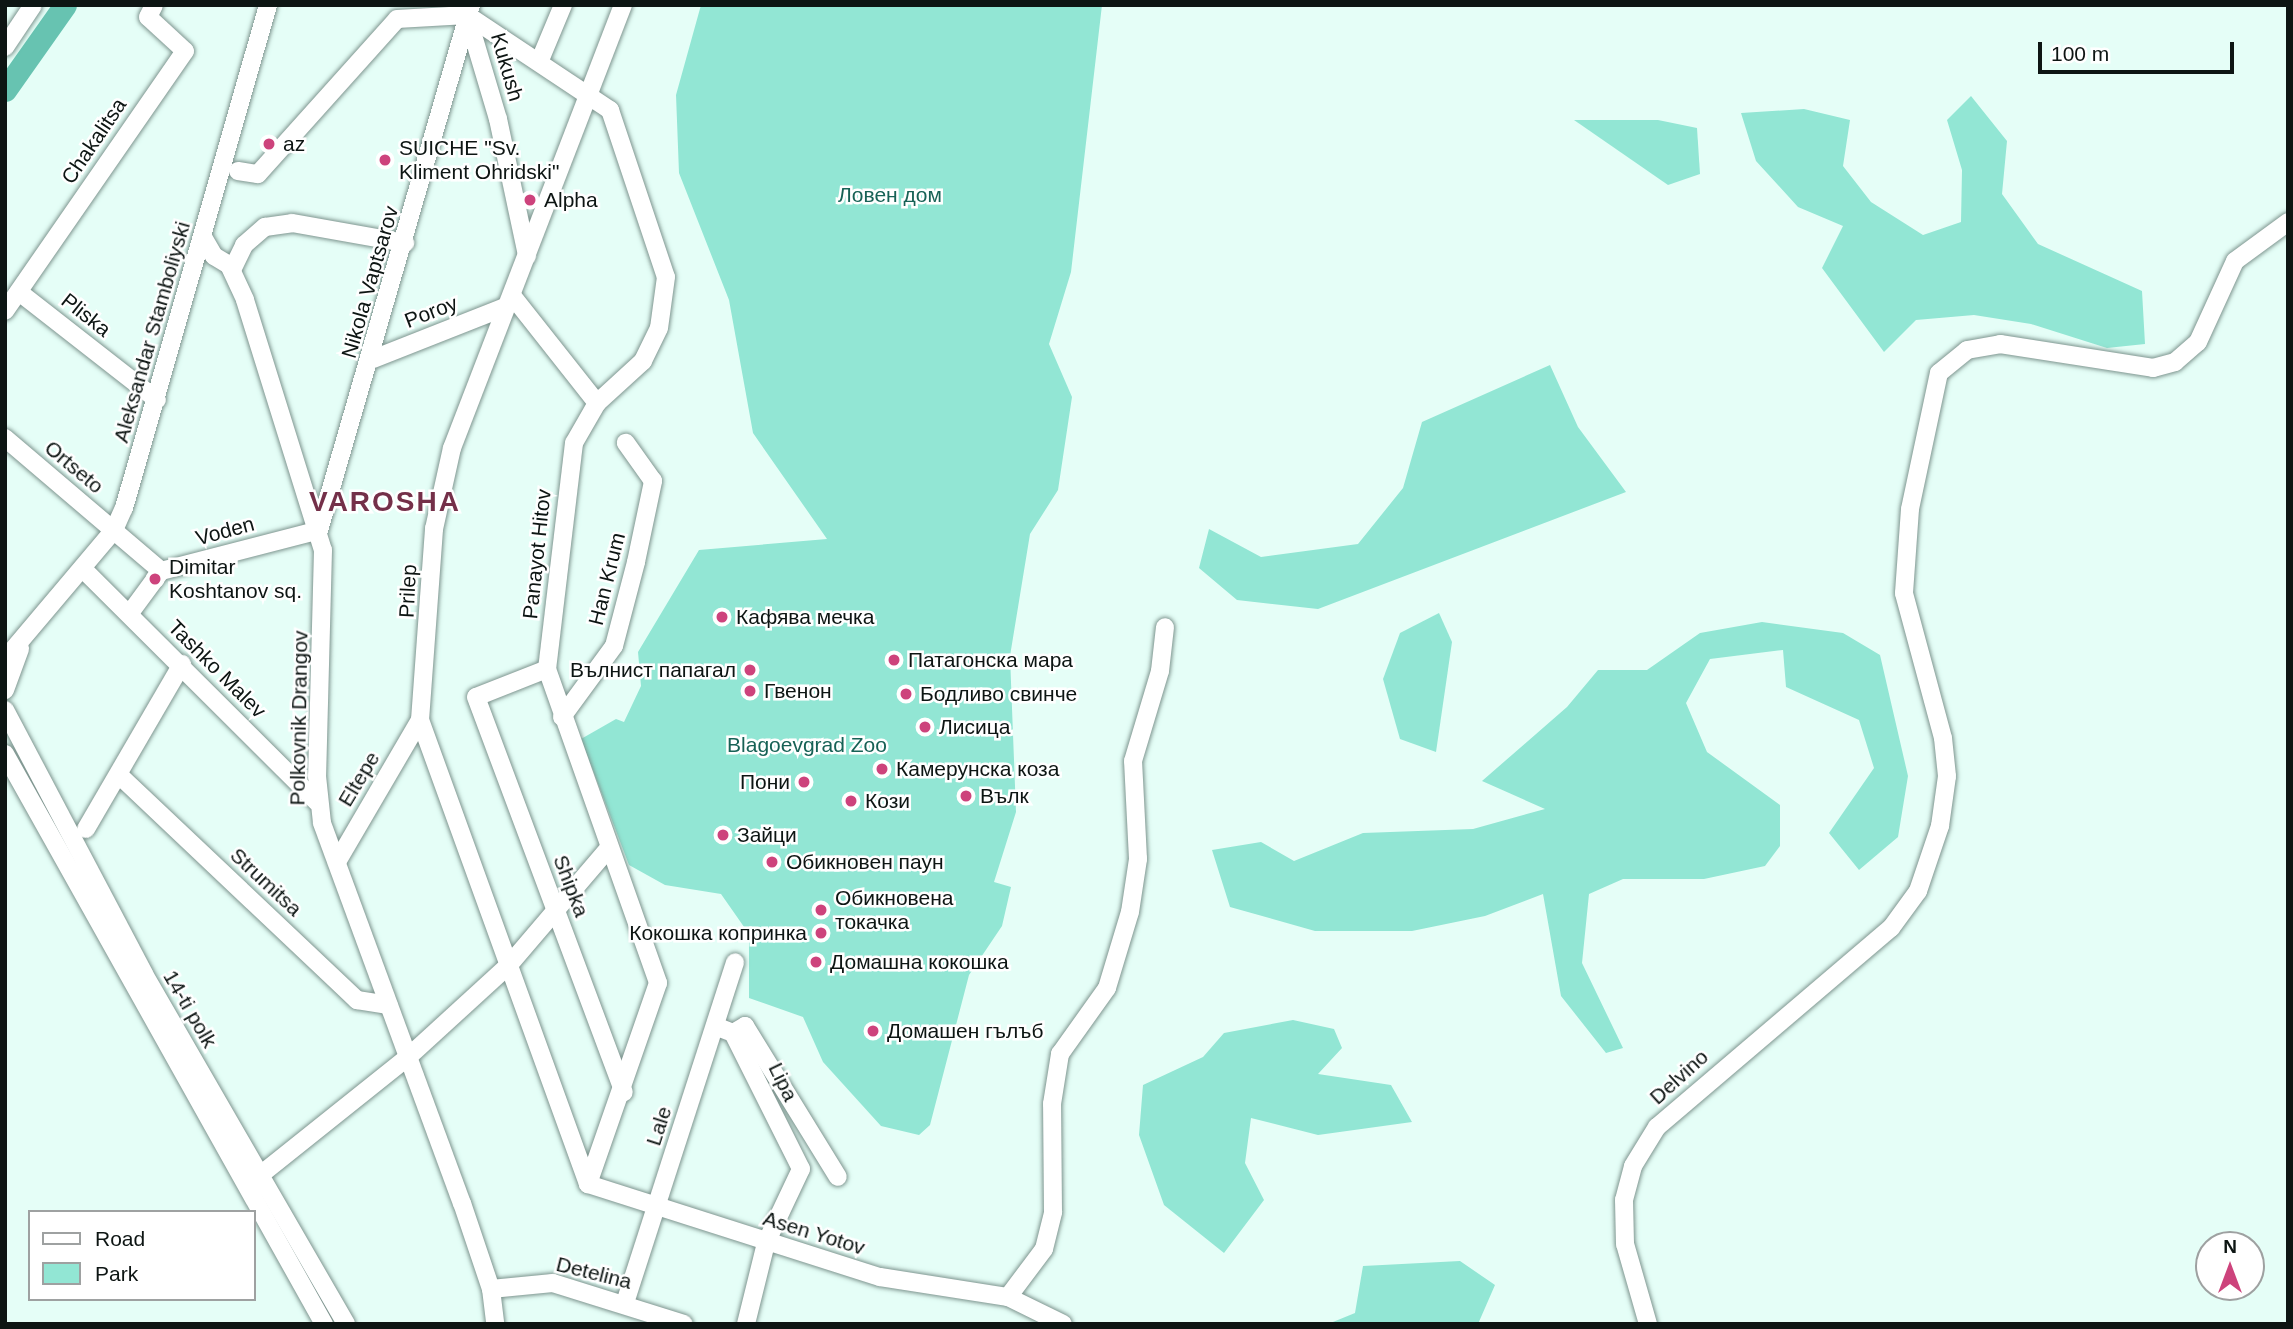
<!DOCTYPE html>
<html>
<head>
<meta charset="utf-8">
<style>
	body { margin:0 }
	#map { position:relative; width:2293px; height:1329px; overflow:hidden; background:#e5fef7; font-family:Arial,sans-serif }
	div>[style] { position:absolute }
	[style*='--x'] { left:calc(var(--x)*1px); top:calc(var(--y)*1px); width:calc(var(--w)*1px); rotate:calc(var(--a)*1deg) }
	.green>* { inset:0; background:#92e6d4 }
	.river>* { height:23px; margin:-11.5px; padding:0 11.5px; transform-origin:11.5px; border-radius:11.5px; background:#67c3b1 }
	.roads { filter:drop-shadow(0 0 2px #7e958f) drop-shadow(0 0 2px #7e958f) }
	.minor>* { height:18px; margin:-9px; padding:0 9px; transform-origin:9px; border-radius:9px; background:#fff }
	.dots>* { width:19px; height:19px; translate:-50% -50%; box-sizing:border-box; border:4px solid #fff; border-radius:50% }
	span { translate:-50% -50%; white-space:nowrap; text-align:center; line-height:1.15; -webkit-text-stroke:5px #fff; paint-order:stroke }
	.street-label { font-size:21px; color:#0d1513 }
	.poi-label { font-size:21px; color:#0d1513 }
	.left { translate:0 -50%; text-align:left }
	.right { translate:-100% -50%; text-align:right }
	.park-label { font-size:21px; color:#176256 }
	.district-label { font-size:28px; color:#743049; font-weight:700; letter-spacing:2px }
	.frame { position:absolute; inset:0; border:7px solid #0d1513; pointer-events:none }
	.legend { position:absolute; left:28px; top:1210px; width:228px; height:91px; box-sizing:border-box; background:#fff; border:2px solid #9ea1a1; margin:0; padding:9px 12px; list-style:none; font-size:21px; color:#0d1513 }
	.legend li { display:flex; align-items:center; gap:14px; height:35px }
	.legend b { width:35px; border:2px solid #9ea1a1 }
	.north { position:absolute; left:2195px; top:1231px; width:70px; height:70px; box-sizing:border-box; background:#fff; border:2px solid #9ea1a1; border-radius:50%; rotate:0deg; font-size:19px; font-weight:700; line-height:28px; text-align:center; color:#0d1513 }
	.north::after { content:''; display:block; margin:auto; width:24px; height:32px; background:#cd437c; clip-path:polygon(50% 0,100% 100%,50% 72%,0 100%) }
	.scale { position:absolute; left:2038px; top:42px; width:196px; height:32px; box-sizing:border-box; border:4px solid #0d1513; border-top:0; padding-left:9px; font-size:21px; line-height:24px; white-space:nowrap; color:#0d1513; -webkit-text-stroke:5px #fff; paint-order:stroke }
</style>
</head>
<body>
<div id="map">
	<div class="green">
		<i style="clip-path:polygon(701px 5px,1102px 5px,1071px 272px,1049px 344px,1072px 397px,1058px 490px,1030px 534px,1010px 656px,1016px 812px,994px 882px,1011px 887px,1002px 926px,969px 975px,930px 1125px,919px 1135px,881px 1126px,823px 1062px,803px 1017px,749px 998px,749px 934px,721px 894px,665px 885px,629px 865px,581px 739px,616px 719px,624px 722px,641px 686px,638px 652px,699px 550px,827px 539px,753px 433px,729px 300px,679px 173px,676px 95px)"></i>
		<i style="clip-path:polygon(1971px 96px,2007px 141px,2002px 194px,2038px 244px,2142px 291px,2145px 344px,2107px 348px,2031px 324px,1974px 315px,1916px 320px,1884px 352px,1822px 268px,1843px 226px,1798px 207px,1756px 161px,1741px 113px,1804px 109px,1850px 120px,1843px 166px,1871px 202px,1923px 235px,1961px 222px,1962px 170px,1947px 120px)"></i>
		<i style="clip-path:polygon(1574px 120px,1658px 120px,1697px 128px,1700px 174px,1668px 185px)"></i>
		<i style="clip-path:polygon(1550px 365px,1578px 427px,1626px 492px,1318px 609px,1237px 600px,1199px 568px,1209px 529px,1261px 557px,1358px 544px,1403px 488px,1422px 422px)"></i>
		<i style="clip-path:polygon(1439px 613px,1452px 642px,1436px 752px,1400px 739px,1383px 679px,1400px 633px)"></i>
		<i style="clip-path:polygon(1762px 622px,1843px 633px,1880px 655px,1908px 776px,1898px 837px,1859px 870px,1829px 833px,1874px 768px,1859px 720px,1786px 687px,1783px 650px,1710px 659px,1686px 703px,1707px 752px,1780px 805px,1780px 846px,1765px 866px,1704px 879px,1623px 879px,1589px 894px,1582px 963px,1623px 1048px,1606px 1053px,1561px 996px,1543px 894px,1485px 916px,1412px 931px,1315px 931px,1230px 907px,1212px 850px,1261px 842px,1294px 861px,1363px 833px,1473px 829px,1545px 809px,1482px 781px,1567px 707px,1598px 670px,1647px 670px,1700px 633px)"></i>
		<i style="clip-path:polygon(1293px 1020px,1334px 1029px,1342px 1048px,1318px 1074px,1391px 1085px,1412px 1122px,1318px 1135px,1251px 1118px,1245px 1163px,1264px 1200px,1224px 1253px,1164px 1205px,1139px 1135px,1143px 1085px,1203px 1057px,1224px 1033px)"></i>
		<i style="clip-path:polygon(1460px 1261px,1495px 1285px,1478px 1324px,1328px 1324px,1355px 1313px,1363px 1266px)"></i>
	</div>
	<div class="river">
		<i style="--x:5;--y:90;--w:104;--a:-54.8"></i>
	</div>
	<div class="roads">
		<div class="minor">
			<i style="--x:467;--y:15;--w:172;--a:33.6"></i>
			<i style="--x:610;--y:110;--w:176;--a:71.5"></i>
			<i style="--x:666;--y:277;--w:51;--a:97.8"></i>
			<i style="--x:659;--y:328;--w:37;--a:116"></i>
			<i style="--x:643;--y:361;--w:62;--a:137.6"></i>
			<i style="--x:597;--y:403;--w:46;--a:119.9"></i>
			<i style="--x:574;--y:443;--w:228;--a:96.8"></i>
			<i style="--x:547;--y:669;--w:333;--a:70.5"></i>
			<i style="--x:658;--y:983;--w:213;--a:109.2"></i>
			<i style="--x:467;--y:15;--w:109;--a:73.4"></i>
			<i style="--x:498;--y:119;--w:140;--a:78"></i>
			<i style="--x:5;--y:47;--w:50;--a:-56.3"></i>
			<i style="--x:540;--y:60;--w:60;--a:-67.3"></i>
			<i style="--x:238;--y:171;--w:20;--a:9"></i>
			<i style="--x:258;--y:174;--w:208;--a:-48.1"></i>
			<i style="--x:397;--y:19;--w:70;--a:-3.3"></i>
			<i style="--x:203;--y:237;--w:22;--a:60"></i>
			<i style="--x:214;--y:256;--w:17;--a:31"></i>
			<i style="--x:229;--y:265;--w:38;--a:65"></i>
			<i style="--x:245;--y:300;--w:262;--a:72.7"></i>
			<i style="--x:323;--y:550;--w:226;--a:91.5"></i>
			<i style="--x:317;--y:776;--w:47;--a:83.9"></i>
			<i style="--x:322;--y:823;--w:405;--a:69.8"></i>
			<i style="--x:462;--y:1203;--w:91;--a:71.4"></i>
			<i style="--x:491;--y:1289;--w:35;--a:83"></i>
			<i style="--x:232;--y:270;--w:28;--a:-64"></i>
			<i style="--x:244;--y:245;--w:28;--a:-41"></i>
			<i style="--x:265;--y:227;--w:27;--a:-8"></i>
			<i style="--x:292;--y:223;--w:115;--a:10"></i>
			<i style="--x:19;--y:292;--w:175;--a:38"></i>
			<i style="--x:514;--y:298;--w:134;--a:51.7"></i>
			<i style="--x:5;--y:311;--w:316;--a:-55.3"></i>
			<i style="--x:185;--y:51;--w:50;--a:-137.4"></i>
			<i style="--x:148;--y:17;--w:13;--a:-63"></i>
			<i style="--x:373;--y:359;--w:142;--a:-21.5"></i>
			<i style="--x:5;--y:438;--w:205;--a:40.4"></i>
			<i style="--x:83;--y:569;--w:330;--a:44.9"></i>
			<i style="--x:161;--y:571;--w:163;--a:-14.5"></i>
			<i style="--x:319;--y:530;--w:547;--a:-73.85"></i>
			<i style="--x:130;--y:613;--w:52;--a:-53.6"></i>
			<i style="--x:5;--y:659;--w:169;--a:-49.8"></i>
			<i style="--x:114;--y:530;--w:24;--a:-66"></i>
			<i style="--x:124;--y:508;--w:523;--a:-74.02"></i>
			<i style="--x:547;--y:669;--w:76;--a:158.5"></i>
			<i style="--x:476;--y:697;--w:422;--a:69.5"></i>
			<i style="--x:5;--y:690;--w:44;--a:-69.9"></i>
			<i style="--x:5;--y:710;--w:298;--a:62.2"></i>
			<i style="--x:144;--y:974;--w:404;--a:60"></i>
			<i style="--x:562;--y:717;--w:88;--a:-53.8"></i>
			<i style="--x:614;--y:646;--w:87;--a:-75.3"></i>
			<i style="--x:636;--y:562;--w:83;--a:-78.1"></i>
			<i style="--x:653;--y:481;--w:47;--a:-125.4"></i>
			<i style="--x:5;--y:754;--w:653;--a:60.77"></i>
			<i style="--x:119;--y:775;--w:328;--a:43.4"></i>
			<i style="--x:357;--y:1000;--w:32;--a:9"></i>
			<i style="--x:86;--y:829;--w:191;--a:-59.8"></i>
			<i style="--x:337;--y:862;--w:164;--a:-59.7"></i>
			<i style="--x:715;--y:1026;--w:19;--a:21"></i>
			<i style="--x:733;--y:1033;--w:152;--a:63.4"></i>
			<i style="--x:801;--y:1169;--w:82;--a:115.3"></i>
			<i style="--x:766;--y:1243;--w:83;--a:103.9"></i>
			<i style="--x:733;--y:1033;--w:14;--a:-30"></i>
			<i style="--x:745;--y:1026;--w:177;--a:58.4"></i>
			<i style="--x:259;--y:1176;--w:189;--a:-38.6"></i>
			<i style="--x:407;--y:1058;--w:138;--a:-42.4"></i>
			<i style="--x:509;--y:965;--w:154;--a:-49.5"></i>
			<i style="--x:588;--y:1184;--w:493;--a:-109.9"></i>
			<i style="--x:420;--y:720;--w:192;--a:-85.8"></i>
			<i style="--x:434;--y:529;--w:83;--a:-77.5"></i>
			<i style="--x:452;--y:448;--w:475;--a:-68.9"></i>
			<i style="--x:588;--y:1184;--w:306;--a:17.7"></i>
			<i style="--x:880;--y:1277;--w:130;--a:8.9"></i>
			<i style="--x:1008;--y:1297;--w:61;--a:26.1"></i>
			<i style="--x:491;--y:1289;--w:62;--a:-5.5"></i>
			<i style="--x:553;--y:1283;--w:137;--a:17.4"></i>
			<i style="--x:1008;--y:1297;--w:60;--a:-53.1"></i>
			<i style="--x:1044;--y:1249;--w:38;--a:-76"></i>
			<i style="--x:1053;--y:1212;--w:108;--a:-90.5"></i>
			<i style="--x:1052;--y:1104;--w:51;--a:-80.9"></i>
			<i style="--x:1060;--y:1054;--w:81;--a:-54.5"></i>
			<i style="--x:1107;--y:988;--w:79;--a:-73.2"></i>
			<i style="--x:1130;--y:912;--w:54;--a:-81.4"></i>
			<i style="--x:1138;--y:859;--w:98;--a:-92.9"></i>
			<i style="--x:1133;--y:761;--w:94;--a:-73.3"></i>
			<i style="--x:1160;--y:671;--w:44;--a:-83.5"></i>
			<i style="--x:625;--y:1303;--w:358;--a:-72.1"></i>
			<i style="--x:1648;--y:1324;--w:83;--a:-106"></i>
			<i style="--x:1625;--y:1244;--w:44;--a:-91.3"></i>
			<i style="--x:1624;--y:1200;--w:35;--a:-75"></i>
			<i style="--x:1633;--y:1166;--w:46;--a:-58.4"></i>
			<i style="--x:1657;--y:1127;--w:307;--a:-40.4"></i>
			<i style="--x:1891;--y:928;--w:46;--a:-53.9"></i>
			<i style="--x:1918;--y:891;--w:69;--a:-71.3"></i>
			<i style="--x:1940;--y:826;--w:50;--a:-82"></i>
			<i style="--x:1947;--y:776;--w:38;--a:-96"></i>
			<i style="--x:1943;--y:738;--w:150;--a:-105.1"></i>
			<i style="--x:1904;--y:593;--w:84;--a:-85.9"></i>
			<i style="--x:1910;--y:509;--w:139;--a:-78"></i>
			<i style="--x:1939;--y:373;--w:36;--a:-39"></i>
			<i style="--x:1967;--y:350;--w:34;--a:-10"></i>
			<i style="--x:2000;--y:344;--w:155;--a:8.9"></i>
			<i style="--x:2153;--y:368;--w:23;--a:-15"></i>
			<i style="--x:2175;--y:362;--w:30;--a:-41"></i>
			<i style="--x:2198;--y:342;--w:89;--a:-65.4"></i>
			<i style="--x:2235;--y:261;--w:66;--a:-36.3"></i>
		</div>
	</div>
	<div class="dots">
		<i style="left:269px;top:144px;background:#cd437c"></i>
		<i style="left:385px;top:160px;background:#cd437c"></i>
		<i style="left:530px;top:200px;background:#cd437c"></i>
		<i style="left:155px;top:579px;background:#cd437c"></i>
		<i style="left:722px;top:617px;background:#cd437c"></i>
		<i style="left:894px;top:660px;background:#cd437c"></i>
		<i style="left:750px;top:670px;background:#cd437c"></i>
		<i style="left:750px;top:691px;background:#cd437c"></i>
		<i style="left:906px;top:694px;background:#cd437c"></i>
		<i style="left:925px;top:727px;background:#cd437c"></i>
		<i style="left:882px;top:769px;background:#cd437c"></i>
		<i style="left:804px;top:782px;background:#cd437c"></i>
		<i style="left:966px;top:796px;background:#cd437c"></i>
		<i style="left:851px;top:801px;background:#cd437c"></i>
		<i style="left:723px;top:835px;background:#cd437c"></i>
		<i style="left:772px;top:862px;background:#cd437c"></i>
		<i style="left:821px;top:910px;background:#cd437c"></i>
		<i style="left:821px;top:933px;background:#cd437c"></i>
		<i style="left:816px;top:962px;background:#cd437c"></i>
		<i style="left:873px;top:1031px;background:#cd437c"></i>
	</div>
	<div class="street-label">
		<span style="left:507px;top:67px;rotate:74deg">Kukush</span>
		<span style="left:94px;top:141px;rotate:-56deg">Chakalitsa</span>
		<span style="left:370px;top:282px;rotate:-74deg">Nikola Vaptsarov</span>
		<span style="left:431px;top:312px;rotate:-21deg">Poroy</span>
		<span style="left:86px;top:315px;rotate:38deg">Pliska</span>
		<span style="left:152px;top:332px;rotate:-74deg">Aleksandar Stamboliyski</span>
		<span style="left:74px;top:467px;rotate:40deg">Ortseto</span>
		<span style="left:225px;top:531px;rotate:-15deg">Voden</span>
		<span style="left:537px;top:554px;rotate:-84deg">Panayot Hitov</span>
		<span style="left:607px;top:579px;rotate:-76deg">Han Krum</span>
		<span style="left:408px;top:591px;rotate:-87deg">Prilep</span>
		<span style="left:217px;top:669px;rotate:45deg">Tashko Malev</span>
		<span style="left:299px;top:718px;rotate:-89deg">Polkovnik Drangov</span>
		<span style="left:359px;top:779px;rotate:-59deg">Eltepe</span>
		<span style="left:266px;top:882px;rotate:43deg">Strumitsa</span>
		<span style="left:571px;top:886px;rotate:69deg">Shipka</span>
		<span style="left:190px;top:1009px;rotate:60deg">14-ti polk</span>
		<span style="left:1679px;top:1077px;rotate:-42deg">Delvino</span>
		<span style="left:783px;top:1082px;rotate:64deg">Lipa</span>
		<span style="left:659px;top:1126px;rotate:-72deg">Lale</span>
		<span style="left:814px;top:1233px;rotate:17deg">Asen Yotov</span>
		<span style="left:594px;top:1273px;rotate:14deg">Detelina</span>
	</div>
	<div class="poi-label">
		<span class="left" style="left:283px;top:144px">az</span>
		<span class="left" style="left:399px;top:160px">SUICHE "Sv.<br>Kliment Ohridski"</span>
		<span class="left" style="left:544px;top:200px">Alpha</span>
		<span class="left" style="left:169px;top:579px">Dimitar<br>Koshtanov sq.</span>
		<span class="left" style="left:736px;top:617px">Кафява мечка</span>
		<span class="left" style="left:908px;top:660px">Патагонска мара</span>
		<span class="right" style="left:736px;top:670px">Вълнист папагал</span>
		<span class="left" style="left:764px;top:691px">Гвенон</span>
		<span class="left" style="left:920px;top:694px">Бодливо свинче</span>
		<span class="left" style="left:939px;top:727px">Лисица</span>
		<span class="left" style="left:896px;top:769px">Камерунска коза</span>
		<span class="right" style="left:790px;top:782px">Пони</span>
		<span class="left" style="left:980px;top:796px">Вълк</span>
		<span class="left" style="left:865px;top:801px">Кози</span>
		<span class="left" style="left:737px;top:835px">Зайци</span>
		<span class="left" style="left:786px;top:862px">Обикновен паун</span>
		<span class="left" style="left:835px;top:910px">Обикновена<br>токачка</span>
		<span class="right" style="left:807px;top:933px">Кокошка копринка</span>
		<span class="left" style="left:830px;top:962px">Домашна кокошка</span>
		<span class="left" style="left:887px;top:1031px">Домашен гълъб</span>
	</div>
	<div class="park-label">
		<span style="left:890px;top:195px">Ловен дом</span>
		<span style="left:807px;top:745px">Blagoevgrad Zoo</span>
	</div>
	<div class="district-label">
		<span style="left:385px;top:502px">VAROSHA</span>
	</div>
	<div class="frame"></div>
	<ul class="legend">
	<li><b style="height:9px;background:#fff"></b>Road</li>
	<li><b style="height:19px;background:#92e6d4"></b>Park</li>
	</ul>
	<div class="north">N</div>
	<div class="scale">100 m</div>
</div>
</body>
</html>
